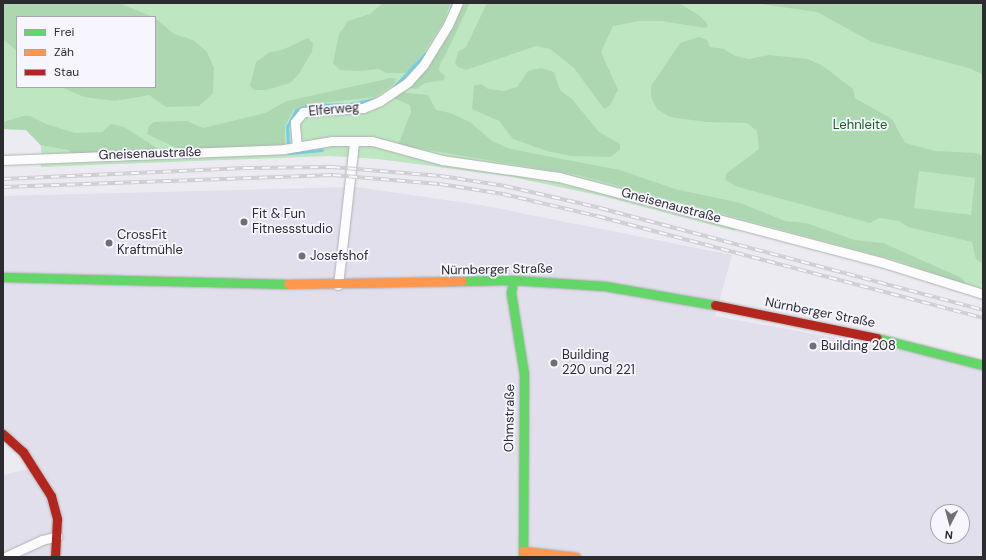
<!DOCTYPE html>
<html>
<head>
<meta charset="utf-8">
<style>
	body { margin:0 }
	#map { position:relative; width:986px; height:560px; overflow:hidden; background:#ecebf1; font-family:"DM Sans",sans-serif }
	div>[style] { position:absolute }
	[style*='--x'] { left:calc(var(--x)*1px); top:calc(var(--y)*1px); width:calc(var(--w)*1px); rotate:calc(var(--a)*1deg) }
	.built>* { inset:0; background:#e1dfec }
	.green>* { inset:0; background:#bee7c1 }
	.forest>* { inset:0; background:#add7b1 }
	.stream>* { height:2.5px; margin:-1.25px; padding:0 1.25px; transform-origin:1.25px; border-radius:1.25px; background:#6ad2ee }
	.roads { filter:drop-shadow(0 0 1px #b0b0b4) drop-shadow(0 0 1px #b0b0b4) }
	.street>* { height:9px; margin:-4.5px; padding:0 4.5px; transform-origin:4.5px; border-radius:4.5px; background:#fcfcfd }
	.fast>* { height:9px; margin:-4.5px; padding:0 4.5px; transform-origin:4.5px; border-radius:4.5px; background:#63d668 }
	.slow>* { height:9px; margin:-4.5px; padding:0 4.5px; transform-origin:4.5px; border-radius:4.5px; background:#ff974d }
	.jam>* { height:9px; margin:-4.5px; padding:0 4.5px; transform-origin:4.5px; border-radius:4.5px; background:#b3261e }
	.rail>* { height:4px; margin-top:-2px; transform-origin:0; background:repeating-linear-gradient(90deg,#f7f6ff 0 8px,#ceced0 0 16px); box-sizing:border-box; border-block:1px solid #ceced0 }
	.dots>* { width:11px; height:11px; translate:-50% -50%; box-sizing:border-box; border:2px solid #f7f6ff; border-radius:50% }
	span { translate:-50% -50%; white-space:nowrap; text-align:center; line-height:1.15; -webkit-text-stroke:3.5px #f7f6ff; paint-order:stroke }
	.street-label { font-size:13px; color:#2c2c30 }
	.park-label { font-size:13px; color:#0f621d }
	.poi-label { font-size:13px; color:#2c2c30 }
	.left { translate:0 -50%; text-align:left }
	.frame { position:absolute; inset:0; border:4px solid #2c2c30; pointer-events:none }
	.legend { position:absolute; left:16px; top:16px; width:140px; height:72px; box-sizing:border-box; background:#f7f6ff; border:1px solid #a6a5ac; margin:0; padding:5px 7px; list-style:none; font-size:12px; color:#2c2c30 }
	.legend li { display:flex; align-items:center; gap:8px; height:20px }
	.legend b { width:20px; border:1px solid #a6a5ac }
	.north { position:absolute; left:930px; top:504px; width:40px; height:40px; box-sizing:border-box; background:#f7f6ff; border:1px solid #a6a5ac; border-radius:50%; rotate:186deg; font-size:11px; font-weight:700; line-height:16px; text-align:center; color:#2c2c30 }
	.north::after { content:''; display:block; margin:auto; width:14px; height:18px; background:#6f6f74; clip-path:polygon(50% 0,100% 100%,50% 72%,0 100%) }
</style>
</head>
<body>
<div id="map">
	<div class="built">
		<i style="clip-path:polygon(evenodd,356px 187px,481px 205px,732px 255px,715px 316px,983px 365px,983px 557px,3px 557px,3px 475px,28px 469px,3px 430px,3px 196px,356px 187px,938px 512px,962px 512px,962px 536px,938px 536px,938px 512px)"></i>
	</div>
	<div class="green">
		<i style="clip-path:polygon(evenodd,3px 3px,983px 3px,983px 279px,980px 292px,841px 247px,737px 221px,735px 231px,602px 196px,507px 176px,378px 159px,330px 156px,41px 167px,41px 146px,26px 130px,3px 129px,3px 3px,17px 17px,155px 17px,155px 87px,17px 87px,17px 17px)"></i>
	</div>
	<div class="forest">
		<i style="clip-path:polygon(3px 3px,119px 3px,153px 17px,17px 17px,17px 51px,3px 39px)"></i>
		<i style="clip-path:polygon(383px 3px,450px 3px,444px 21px,423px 54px,407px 73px,386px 73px,379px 69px,360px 71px,340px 70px,333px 63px,339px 34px,348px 21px,370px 14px)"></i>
		<i style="clip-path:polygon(462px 3px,470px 3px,444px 58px,441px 61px,439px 70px,445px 76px,444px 80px,425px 83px,416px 89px,409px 88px,409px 85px,429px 64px)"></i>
		<i style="clip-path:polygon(487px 3px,679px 3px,700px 16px,708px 25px,706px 28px,661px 21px,639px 21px,613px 26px,601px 52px,618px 90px,610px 105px,604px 109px,574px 68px,550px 49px,536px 46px,466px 70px,458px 67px,455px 63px,458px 52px,466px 47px)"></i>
		<i style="clip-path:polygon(753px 3px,983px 3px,983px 75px,972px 69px,872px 42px,817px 12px)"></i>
		<i style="clip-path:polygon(155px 18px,174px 34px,193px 40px,207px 52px,214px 68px,213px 93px,199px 106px,166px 107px,149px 95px,115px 101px,84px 97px,61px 87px,155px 87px)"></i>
		<i style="clip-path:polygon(evenodd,699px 37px,707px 40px,710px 47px,724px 49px,735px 56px,749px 59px,769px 55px,808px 59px,823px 66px,853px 89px,855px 98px,892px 119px,905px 143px,935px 151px,976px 153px,983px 156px,983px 264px,976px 259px,972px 242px,908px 227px,899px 221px,879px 218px,870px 223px,738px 187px,725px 180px,727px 173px,759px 149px,757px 131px,747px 123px,706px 122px,670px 117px,657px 109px,651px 97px,651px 86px,680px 43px,699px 37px,919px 171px,975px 178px,971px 215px,914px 208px,919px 171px)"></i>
		<i style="clip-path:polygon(308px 38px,313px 43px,312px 52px,298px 75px,290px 83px,266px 90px,254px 90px,250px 86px,256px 62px,270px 52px,282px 50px)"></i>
		<i style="clip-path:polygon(541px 68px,554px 72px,560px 90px,572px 99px,599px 132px,620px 144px,620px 150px,610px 157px,570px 156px,547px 151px,513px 139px,499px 121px,472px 109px,474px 86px,481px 84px,488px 89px,504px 91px,517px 87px,528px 71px)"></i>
		<i style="clip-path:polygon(391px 78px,397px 79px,393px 85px,375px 97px,320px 103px,294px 109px,285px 126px,285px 145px,181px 150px,147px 134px,149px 126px,154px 122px,187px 121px,203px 128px,265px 113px,287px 101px)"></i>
		<i style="clip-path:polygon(399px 92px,428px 95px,436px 110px,450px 113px,470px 122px,492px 141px,510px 149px,620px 170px,675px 189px,740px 203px,785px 221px,806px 223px,855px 240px,883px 243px,962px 278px,967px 285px,899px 261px,578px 175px,398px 145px,411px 112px,410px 105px,393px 98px)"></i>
		<i style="clip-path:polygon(23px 116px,30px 116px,46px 124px,75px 133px,102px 132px,111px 124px,124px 127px,160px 150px,74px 154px,68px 150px,41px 145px,26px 130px,3px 129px,3px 122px)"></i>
	</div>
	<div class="stream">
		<i style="--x:451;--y:8;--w:5;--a:-68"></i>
		<i style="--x:394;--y:87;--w:45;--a:-46.8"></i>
		<i style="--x:288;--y:146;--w:19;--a:-93"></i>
		<i style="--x:287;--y:127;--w:19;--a:-62"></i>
		<i style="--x:296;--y:110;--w:16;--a:-18"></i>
		<i style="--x:311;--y:105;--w:40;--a:-1.4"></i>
		<i style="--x:351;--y:104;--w:25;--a:-12"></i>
		<i style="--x:289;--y:151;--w:2;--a:90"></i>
		<i style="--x:289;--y:153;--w:33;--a:-5"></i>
	</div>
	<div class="roads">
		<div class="street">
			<i style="--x:297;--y:147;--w:25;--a:-95"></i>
			<i style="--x:295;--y:122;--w:13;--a:-51"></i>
			<i style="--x:303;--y:112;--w:60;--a:-3.8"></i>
			<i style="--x:363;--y:108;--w:18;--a:-22"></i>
			<i style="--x:380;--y:101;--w:34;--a:-34"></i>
			<i style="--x:408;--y:82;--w:24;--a:-48"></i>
			<i style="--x:424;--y:64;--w:46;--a:-58.4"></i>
			<i style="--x:448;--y:25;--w:24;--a:-66"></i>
			<i style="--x:3;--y:160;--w:281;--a:-2.2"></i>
			<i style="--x:284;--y:149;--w:49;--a:-9.5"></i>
			<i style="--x:332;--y:141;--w:40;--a:0"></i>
			<i style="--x:372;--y:141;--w:73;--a:15.2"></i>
			<i style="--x:442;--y:160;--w:118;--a:8.3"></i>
			<i style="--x:559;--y:177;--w:333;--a:14.8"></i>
			<i style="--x:881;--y:262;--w:107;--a:17.4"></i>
			<i style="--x:338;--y:285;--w:144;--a:-83.6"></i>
			<i style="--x:5;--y:557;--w:41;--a:-24.7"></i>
			<i style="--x:42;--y:540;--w:16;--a:-14"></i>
		</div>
		<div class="fast">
			<i style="--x:3;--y:277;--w:285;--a:1.4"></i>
			<i style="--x:513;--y:280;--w:13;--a:99"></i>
			<i style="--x:511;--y:293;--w:82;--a:80.9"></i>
			<i style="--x:524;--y:374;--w:183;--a:90.3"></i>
			<i style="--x:462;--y:281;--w:51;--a:-1.1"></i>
			<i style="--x:513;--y:280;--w:92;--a:3.7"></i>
			<i style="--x:605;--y:286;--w:112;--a:9.8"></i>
			<i style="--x:877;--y:338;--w:109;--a:14.3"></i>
		</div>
		<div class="slow">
			<i style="--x:288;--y:284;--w:174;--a:-1"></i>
			<i style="--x:523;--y:551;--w:53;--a:6.5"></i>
		</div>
		<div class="jam">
			<i style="--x:715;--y:305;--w:165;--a:11.5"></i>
			<i style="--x:3;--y:434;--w:27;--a:42"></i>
			<i style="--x:23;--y:452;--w:52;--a:57.5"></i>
			<i style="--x:51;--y:496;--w:24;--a:75"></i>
			<i style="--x:57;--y:519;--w:38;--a:93"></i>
		</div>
	</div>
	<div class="rail">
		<i style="--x:3;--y:179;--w:243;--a:-2.6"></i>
		<i style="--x:246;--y:168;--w:86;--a:-0.7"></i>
		<i style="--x:332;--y:167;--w:109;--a:4.7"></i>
		<i style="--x:441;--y:176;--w:65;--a:8.9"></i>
		<i style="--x:505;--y:186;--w:98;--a:13"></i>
		<i style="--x:600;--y:208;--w:396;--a:14.9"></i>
		<i style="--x:3;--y:187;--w:330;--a:-2.1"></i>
		<i style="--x:333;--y:175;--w:107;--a:4.8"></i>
		<i style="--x:440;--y:184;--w:64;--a:9"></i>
		<i style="--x:503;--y:194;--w:97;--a:13.2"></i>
		<i style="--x:597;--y:216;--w:399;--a:14.8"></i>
	</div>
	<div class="dots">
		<i style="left:244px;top:222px;background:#6f6f74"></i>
		<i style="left:109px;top:243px;background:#6f6f74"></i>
		<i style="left:302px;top:256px;background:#6f6f74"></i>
		<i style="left:813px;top:346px;background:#6f6f74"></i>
		<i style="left:554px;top:363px;background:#6f6f74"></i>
	</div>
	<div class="street-label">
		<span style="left:334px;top:110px;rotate:-5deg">Elferweg</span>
		<span style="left:150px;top:154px;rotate:-2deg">Gneisenaustraße</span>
		<span style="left:671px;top:206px;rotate:15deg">Gneisenaustraße</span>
		<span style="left:497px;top:270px;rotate:-1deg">Nürnberger Straße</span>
		<span style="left:820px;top:313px;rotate:11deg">Nürnberger Straße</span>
		<span style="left:510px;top:418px;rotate:-89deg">Ohmstraße</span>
	</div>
	<div class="park-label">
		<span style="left:860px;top:125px">Lehnleite</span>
	</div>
	<div class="poi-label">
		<span class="left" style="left:252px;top:222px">Fit &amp; Fun<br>Fitnessstudio</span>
		<span class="left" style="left:117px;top:243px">CrossFit<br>Kraftmühle</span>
		<span class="left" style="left:310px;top:256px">Josefshof</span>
		<span class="left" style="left:821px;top:346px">Building 208</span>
		<span class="left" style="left:562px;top:363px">Building<br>220 und 221</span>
	</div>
	<div class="frame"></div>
	<ul class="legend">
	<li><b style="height:5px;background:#63d668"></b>Frei</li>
	<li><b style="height:5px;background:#ff974d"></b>Zäh</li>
	<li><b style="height:5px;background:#b3261e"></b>Stau</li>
	</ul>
	<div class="north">N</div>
</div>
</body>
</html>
